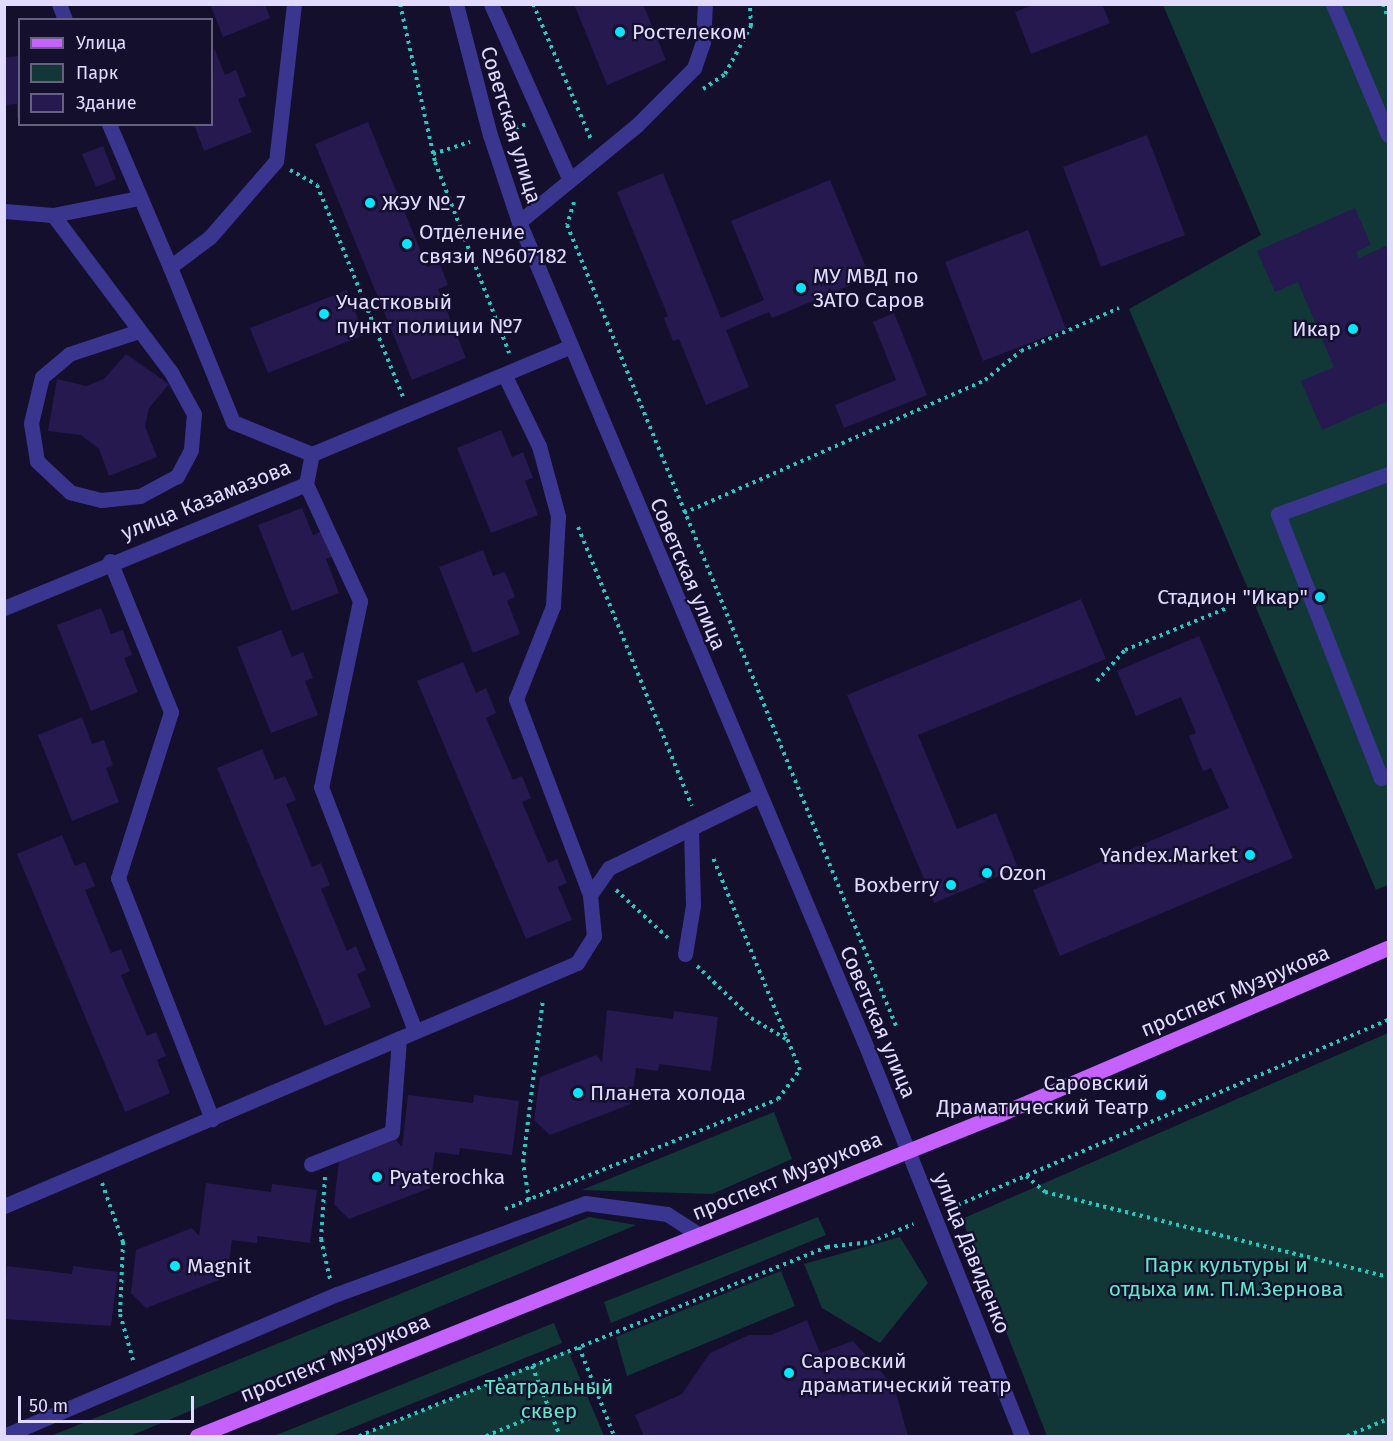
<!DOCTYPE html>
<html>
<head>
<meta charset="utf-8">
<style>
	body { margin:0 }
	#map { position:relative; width:1393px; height:1441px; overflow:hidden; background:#140f2d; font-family:"Fira Sans",sans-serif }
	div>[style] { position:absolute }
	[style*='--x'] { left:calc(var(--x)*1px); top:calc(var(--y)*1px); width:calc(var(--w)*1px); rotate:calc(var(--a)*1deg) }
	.green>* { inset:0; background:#113837 }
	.building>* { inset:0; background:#251950 }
	.path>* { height:4px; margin-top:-2px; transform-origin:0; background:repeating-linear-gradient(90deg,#26c9c0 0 3px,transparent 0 7.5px) }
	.minor>* { height:15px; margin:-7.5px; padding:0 7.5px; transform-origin:7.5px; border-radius:7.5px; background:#3a3690 }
	.major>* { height:15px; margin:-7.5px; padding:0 7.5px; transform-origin:7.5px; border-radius:7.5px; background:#c562ff }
	.dots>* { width:16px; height:16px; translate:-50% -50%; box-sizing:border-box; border:3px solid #140f2d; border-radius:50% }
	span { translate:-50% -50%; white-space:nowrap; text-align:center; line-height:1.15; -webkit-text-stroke:4.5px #140f2d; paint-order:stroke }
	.poi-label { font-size:21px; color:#e0dbff }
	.left { translate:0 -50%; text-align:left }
	.right { translate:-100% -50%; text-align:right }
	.street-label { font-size:21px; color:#e0dbff }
	.park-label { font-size:21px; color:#5cebc8 }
	.frame { position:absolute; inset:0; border:6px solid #e0dbff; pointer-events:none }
	.legend { position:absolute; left:18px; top:18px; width:195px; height:108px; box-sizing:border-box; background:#140f2d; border:2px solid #666181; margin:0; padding:8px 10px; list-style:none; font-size:18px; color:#e0dbff }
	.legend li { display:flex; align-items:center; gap:12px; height:30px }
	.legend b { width:30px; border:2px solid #666181 }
	.scale { position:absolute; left:18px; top:1396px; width:176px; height:27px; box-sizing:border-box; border:3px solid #e0dbff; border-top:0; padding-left:8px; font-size:18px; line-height:21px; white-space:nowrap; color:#e0dbff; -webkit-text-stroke:4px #140f2d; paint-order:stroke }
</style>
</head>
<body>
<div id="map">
	<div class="green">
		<i style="clip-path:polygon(1163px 5px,1388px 5px,1388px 885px,1376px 890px,1129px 309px,1261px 235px)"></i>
		<i style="clip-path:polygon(1388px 1033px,1388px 1436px,1047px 1436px,962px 1219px)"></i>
		<i style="clip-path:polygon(774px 1112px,792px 1159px,712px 1194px,582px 1190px)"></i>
		<i style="clip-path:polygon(589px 1217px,636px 1225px,130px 1436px,51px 1436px)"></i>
		<i style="clip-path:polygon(818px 1217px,826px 1235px,611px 1323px,604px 1302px)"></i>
		<i style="clip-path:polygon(900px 1237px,928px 1283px,880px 1343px,822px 1308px,804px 1264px)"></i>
		<i style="clip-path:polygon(781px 1271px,795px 1306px,627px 1376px,616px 1337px)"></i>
		<i style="clip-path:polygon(554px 1323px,562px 1343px,332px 1436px,274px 1436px)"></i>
		<i style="clip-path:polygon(568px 1350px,604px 1436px,360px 1436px)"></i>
	</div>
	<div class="building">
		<i style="clip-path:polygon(210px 4px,265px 4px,270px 18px,223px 37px)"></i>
		<i style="clip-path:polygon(574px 4px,643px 4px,666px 60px,607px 85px)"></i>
		<i style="clip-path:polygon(1035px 4px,1102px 4px,1110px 23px,1031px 54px,1015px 12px)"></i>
		<i style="clip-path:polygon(214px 48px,225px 75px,236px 70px,246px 96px,238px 99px,252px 132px,204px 151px,194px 124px,212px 124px)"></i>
		<i style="clip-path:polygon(20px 56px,20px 118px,17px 118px,17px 104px,4px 105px,4px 57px)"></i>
		<i style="clip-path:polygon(368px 122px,427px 267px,439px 262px,448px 285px,438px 289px,466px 358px,412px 380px,315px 144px)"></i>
		<i style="clip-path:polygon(1147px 135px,1185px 235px,1101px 267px,1063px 167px)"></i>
		<i style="clip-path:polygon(103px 146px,116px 179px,96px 187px,82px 154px)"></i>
		<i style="clip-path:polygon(663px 173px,721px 318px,764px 300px,731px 221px,830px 180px,870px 277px,772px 318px,769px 312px,726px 330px,749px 387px,706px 405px,679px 339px,673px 341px,664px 318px,668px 316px,617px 192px)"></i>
		<i style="clip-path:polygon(1355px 208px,1371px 245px,1356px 252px,1359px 258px,1388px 245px,1388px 401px,1322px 430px,1301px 381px,1334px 367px,1298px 282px,1275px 292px,1257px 251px)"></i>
		<i style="clip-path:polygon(1028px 230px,1066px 329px,983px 361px,945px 262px)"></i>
		<i style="clip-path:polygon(347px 290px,364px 335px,268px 373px,250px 328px)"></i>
		<i style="clip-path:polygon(894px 313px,927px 395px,844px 428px,835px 405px,896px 380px,873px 322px)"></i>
		<i style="clip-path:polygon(126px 354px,169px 384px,149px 408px,145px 426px,157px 457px,109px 476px,99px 449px,81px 435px,48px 431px,57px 379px,86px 386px,104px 379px)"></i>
		<i style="clip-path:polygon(501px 430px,512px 457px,523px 452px,533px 478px,525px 481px,538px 515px,491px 533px,457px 448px)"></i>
		<i style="clip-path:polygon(302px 508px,313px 535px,324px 530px,334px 556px,326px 559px,339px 593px,292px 611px,258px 525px)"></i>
		<i style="clip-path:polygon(483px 550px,493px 576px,505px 572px,515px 597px,507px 601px,520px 634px,473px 653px,439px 567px)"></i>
		<i style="clip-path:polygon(1081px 599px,1106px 659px,918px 735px,957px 829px,996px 813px,1018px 868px,934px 903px,847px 695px)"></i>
		<i style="clip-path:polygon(101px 608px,111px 634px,123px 630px,132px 655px,124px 658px,138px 692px,91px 711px,57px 625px)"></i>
		<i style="clip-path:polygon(281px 630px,292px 657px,303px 652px,313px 678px,305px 681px,318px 715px,271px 733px,237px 647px)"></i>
		<i style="clip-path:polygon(1199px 636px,1293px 858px,1060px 956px,1033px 890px,1229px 808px,1211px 768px,1203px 771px,1189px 736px,1196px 733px,1181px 697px,1136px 716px,1117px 671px)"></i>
		<i style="clip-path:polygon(463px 662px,476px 693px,486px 688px,496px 713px,486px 718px,513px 780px,522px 776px,531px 798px,522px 802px,548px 863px,557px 859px,567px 883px,558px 887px,572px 920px,526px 939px,417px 681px)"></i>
		<i style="clip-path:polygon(82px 717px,92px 744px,104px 740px,113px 765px,106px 768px,119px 802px,72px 821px,38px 735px)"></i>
		<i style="clip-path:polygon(262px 749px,275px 780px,285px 776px,296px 800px,286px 804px,312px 867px,321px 863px,330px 885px,321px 889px,347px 951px,356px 946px,366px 970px,357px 974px,371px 1007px,325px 1026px,217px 768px)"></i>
		<i style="clip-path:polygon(62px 835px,75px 866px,85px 862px,95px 886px,85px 890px,111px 953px,121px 949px,130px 971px,121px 975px,147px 1036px,156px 1032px,166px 1056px,157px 1060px,170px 1093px,125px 1112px,17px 854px)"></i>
		<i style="clip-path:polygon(607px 1010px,673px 1019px,674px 1011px,718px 1017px,711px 1071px,659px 1064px,658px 1071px,636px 1068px,631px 1104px,550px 1135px,534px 1120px,540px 1077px,596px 1055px,602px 1062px)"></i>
		<i style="clip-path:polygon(408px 1095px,473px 1103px,474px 1095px,519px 1101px,512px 1155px,460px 1148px,459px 1155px,435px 1152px,430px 1188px,349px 1219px,334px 1204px,339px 1161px,395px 1139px,402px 1147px)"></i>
		<i style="clip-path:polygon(206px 1183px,271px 1192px,272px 1184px,317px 1190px,310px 1243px,257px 1236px,257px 1243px,232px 1240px,227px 1277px,146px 1308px,131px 1293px,136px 1250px,192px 1228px,199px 1236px)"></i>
		<i style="clip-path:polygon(7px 1266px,72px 1274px,73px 1266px,118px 1272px,111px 1326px,4px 1319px)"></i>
		<i style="clip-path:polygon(807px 1320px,820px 1353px,853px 1341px,894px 1386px,908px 1436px,644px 1436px,635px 1415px,682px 1394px,710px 1353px,749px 1335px,771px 1335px)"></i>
	</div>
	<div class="path">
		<i style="--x:400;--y:4;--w:162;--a:77.5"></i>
		<i style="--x:435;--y:162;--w:205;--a:68.8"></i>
		<i style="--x:533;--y:4;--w:147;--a:66.8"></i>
		<i style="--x:1383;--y:4;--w:15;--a:70"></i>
		<i style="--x:703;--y:89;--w:27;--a:-34"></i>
		<i style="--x:725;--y:74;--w:55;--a:-61.6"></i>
		<i style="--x:751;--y:26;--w:22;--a:-93"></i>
		<i style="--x:508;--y:130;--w:20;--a:-18"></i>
		<i style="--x:433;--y:154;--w:39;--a:-18"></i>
		<i style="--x:290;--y:170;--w:31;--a:29"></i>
		<i style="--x:317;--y:185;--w:229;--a:67.9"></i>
		<i style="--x:574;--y:202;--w:24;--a:107"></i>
		<i style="--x:567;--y:225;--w:866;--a:67.67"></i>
		<i style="--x:684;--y:513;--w:329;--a:-23.8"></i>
		<i style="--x:985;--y:380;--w:46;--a:-38.9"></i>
		<i style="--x:1021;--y:351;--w:107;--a:-23.7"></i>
		<i style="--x:578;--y:527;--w:301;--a:67.8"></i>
		<i style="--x:1097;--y:681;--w:42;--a:-47.9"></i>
		<i style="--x:1125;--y:650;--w:110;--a:-22.4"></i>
		<i style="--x:616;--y:890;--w:71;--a:42.7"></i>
		<i style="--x:697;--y:966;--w:75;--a:43.9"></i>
		<i style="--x:751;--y:1018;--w:41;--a:31"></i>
		<i style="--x:1026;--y:1176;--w:25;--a:40"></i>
		<i style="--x:1045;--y:1192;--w:353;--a:13.9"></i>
		<i style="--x:325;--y:1177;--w:62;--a:93.7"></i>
		<i style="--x:321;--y:1239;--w:41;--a:77.3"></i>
		<i style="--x:102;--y:1183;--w:63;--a:70.4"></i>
		<i style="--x:123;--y:1242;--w:72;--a:92.4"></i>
		<i style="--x:120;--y:1314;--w:48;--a:74.2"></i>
		<i style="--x:529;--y:1200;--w:38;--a:-99"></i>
		<i style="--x:523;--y:1162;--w:165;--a:-83"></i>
		<i style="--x:951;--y:1208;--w:476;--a:-23.3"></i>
		<i style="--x:505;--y:1209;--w:294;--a:-21.9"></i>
		<i style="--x:778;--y:1099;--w:36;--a:-53"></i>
		<i style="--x:800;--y:1070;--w:232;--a:-112.3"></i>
		<i style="--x:579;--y:1347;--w:96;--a:68.5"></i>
		<i style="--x:532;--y:1366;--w:75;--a:68.2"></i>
		<i style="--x:359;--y:1436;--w:505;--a:-21.99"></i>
		<i style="--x:827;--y:1247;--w:44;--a:-6.5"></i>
		<i style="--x:871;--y:1242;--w:46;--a:-23.2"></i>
		<i style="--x:486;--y:1436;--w:68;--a:-22.4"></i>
		<i style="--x:1347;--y:1436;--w:44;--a:-22.5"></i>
	</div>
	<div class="minor">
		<i style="--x:59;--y:4;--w:17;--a:69"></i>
		<i style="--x:294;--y:4;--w:158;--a:96.5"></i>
		<i style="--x:276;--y:161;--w:101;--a:131"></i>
		<i style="--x:210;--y:237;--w:50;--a:143.1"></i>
		<i style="--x:170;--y:267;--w:167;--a:67.9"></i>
		<i style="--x:233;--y:422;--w:85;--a:22.1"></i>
		<i style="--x:456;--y:4;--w:135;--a:75.5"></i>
		<i style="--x:490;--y:135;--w:92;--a:71.6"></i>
		<i style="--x:519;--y:222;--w:889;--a:67.16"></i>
		<i style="--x:864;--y:1041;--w:425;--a:68.2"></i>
		<i style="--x:491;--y:4;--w:191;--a:65.9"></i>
		<i style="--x:1333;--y:4;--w:142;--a:67.2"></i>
		<i style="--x:109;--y:124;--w:155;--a:66.9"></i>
		<i style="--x:4;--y:211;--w:49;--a:4.7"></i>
		<i style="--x:53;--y:215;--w:88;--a:-11.2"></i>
		<i style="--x:53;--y:215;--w:196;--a:53.1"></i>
		<i style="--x:171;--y:372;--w:48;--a:61.3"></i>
		<i style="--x:194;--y:414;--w:36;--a:95"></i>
		<i style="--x:191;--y:450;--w:30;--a:118"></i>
		<i style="--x:177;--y:476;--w:42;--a:151.6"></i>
		<i style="--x:140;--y:496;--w:39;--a:174"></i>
		<i style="--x:101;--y:500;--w:32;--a:-166"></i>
		<i style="--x:70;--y:492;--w:45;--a:-136.8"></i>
		<i style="--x:37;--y:461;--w:38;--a:-99"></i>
		<i style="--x:31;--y:423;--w:47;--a:-76.6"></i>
		<i style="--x:42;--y:377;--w:35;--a:-40"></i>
		<i style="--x:69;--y:354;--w:74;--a:-18.2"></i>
		<i style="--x:519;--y:222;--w:153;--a:-39.4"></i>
		<i style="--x:637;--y:125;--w:81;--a:-45"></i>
		<i style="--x:694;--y:68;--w:28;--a:-71"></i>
		<i style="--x:703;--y:42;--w:38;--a:-87"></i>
		<i style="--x:505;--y:376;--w:78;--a:64.1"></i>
		<i style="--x:539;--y:446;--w:73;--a:74.8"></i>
		<i style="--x:558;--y:516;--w:90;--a:93.2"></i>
		<i style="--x:553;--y:606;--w:100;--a:111.7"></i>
		<i style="--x:516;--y:699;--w:210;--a:69.3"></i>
		<i style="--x:312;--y:454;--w:278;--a:-22.6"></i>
		<i style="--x:1388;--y:474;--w:117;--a:160"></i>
		<i style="--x:1278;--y:514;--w:283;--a:68.7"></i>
		<i style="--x:1381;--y:778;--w:8;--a:-23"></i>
		<i style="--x:306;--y:484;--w:129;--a:65.2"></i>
		<i style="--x:360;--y:601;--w:190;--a:101.8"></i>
		<i style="--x:321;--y:787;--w:261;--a:68.9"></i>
		<i style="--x:110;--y:561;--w:163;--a:68"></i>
		<i style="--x:171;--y:712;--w:174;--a:107.7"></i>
		<i style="--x:118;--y:878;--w:259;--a:68.7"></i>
		<i style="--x:4;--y:608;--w:326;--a:-22.3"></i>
		<i style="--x:306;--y:484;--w:31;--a:-79"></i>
		<i style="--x:685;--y:954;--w:50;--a:-80.7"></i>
		<i style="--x:693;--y:905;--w:77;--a:-91.5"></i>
		<i style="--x:311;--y:1164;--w:87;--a:-21.6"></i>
		<i style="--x:392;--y:1132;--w:94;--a:-85.7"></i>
		<i style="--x:4;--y:1206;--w:622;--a:-22.98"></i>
		<i style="--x:577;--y:963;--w:32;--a:-58"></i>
		<i style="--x:594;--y:936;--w:41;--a:-95.6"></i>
		<i style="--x:590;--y:895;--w:33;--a:-55"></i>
		<i style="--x:609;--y:868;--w:165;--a:-25.9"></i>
		<i style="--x:4;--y:1436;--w:362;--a:-23.1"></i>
		<i style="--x:337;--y:1294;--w:264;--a:-20.1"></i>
		<i style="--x:585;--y:1203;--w:83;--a:7.6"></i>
		<i style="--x:667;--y:1214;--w:37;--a:33"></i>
	</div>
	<div class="major">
		<i style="--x:197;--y:1436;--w:865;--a:-21.85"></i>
		<i style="--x:1000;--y:1114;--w:422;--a:-23.2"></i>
	</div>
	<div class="dots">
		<i style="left:620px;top:32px;background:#07e5ff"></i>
		<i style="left:370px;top:203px;background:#07e5ff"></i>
		<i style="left:407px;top:244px;background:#07e5ff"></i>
		<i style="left:801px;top:288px;background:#07e5ff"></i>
		<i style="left:324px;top:314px;background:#07e5ff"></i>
		<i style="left:1353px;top:329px;background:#07e5ff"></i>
		<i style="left:1320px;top:597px;background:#07e5ff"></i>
		<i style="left:1250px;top:855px;background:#07e5ff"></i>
		<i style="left:987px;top:873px;background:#07e5ff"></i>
		<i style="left:951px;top:885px;background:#07e5ff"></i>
		<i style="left:578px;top:1093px;background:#07e5ff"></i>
		<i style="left:1161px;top:1095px;background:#07e5ff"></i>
		<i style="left:377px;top:1177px;background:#07e5ff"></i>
		<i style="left:175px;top:1266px;background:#07e5ff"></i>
		<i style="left:789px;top:1373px;background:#07e5ff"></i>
	</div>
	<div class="poi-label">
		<span class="left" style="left:632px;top:32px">Ростелеком</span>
		<span class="left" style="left:382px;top:203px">ЖЭУ № 7</span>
		<span class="left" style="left:419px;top:244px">Отделение<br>связи №607182</span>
		<span class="left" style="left:813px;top:288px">МУ МВД по<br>ЗАТО Саров</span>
		<span class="left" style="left:336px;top:314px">Участковый<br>пункт полиции №7</span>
		<span class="right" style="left:1341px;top:329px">Икар</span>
		<span class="right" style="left:1308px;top:597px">Стадион "Икар"</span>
		<span class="right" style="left:1238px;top:855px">Yandex.Market</span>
		<span class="left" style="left:999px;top:873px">Ozon</span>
		<span class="right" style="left:939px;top:885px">Boxberry</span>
		<span class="right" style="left:1149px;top:1095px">Саровский<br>Драматический Театр</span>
		<span class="left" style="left:590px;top:1093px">Планета холода</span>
		<span class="left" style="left:389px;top:1177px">Pyaterochka</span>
		<span class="left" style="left:187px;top:1266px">Magnit</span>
		<span class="left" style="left:801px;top:1373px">Саровский<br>драматический театр</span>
	</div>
	<div class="street-label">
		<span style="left:511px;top:125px;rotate:73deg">Советская улица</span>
		<span style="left:206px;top:500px;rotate:-22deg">улица Казамазова</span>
		<span style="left:688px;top:574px;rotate:67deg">Советская улица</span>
		<span style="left:1235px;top:991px;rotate:-23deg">проспект Музрукова</span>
		<span style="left:878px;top:1022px;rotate:67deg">Советская улица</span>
		<span style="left:787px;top:1176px;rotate:-22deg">проспект Музрукова</span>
		<span style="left:972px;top:1253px;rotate:68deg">улица Давиденко</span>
		<span style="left:335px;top:1358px;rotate:-22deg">проспект Музрукова</span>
	</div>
	<div class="park-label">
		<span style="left:1226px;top:1277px">Парк культуры и<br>отдыха им. П.М.Зернова</span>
		<span style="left:549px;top:1399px">Театральный<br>сквер</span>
	</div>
	<div class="frame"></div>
	<ul class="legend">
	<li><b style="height:8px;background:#c562ff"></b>Улица</li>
	<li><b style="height:16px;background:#113837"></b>Парк</li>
	<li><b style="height:16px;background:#251950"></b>Здание</li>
	</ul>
	<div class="scale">50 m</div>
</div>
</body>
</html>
